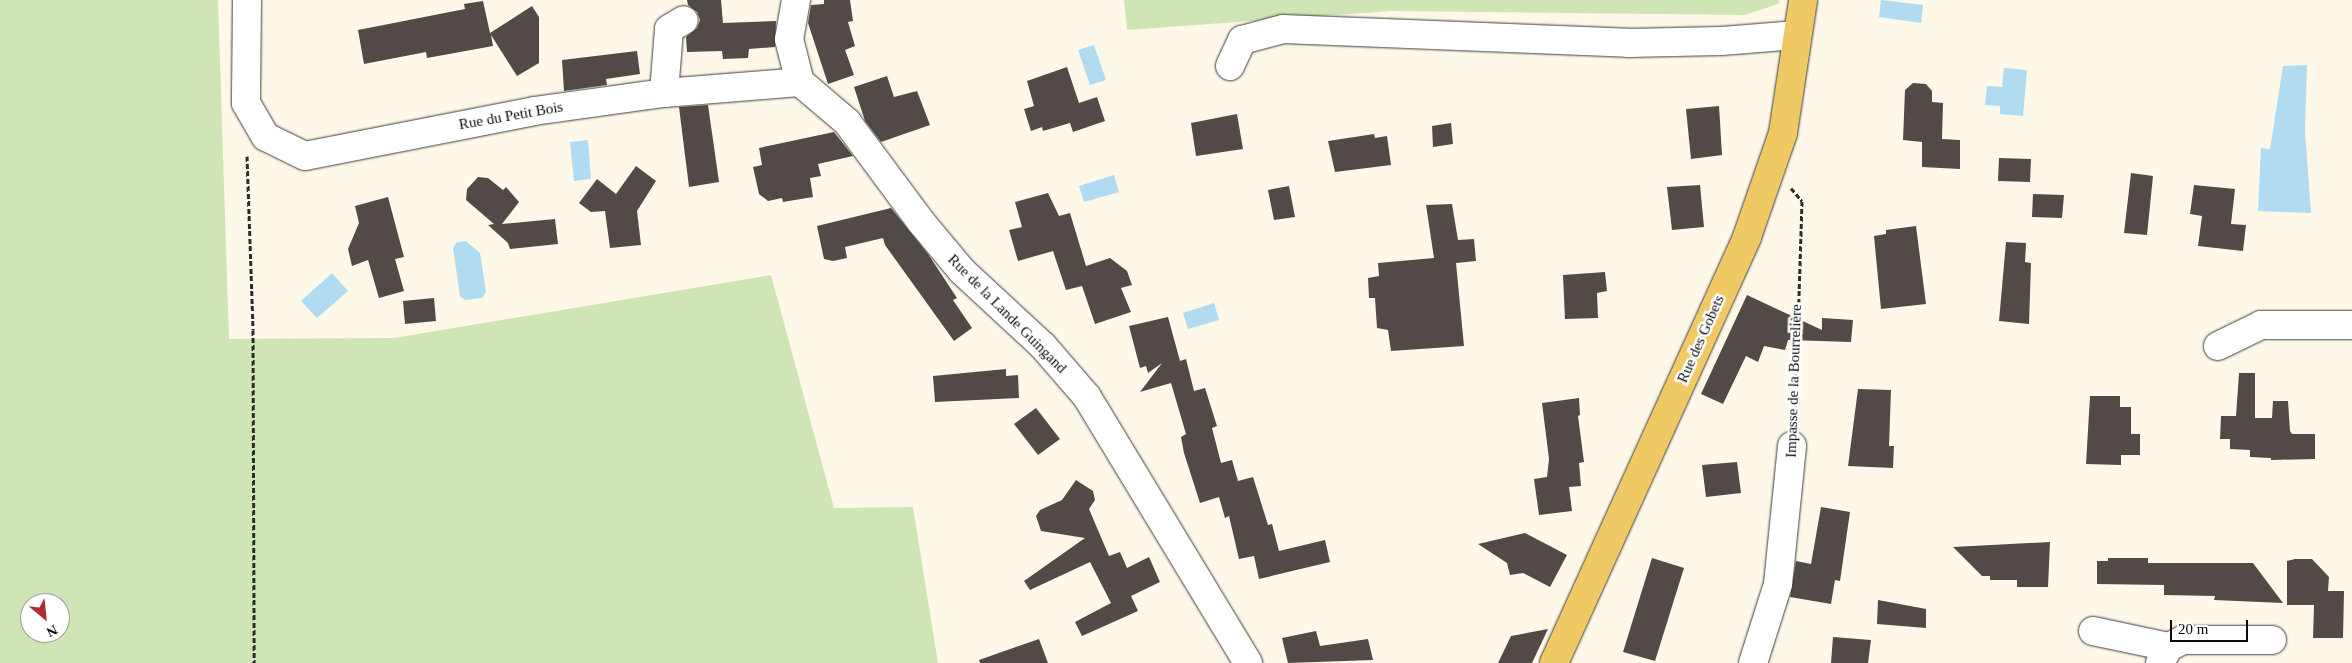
<!DOCTYPE html>
<html>
<head>
<meta charset="utf-8">
<style>
	body { margin:0 }
	#map { position:relative; width:2352px; height:663px; overflow:hidden; background:#fef8e8; font-family:"Times New Roman",serif }
	div>[style] { position:absolute }
	[style*='--x'] { left:calc(var(--x)*1px); top:calc(var(--y)*1px); width:calc(var(--w)*1px); rotate:calc(var(--a)*1deg) }
	.green>* { inset:0; background:#cfe5b5 }
	.water>* { inset:0; background:#b0dbf1 }
	.building>* { inset:0; background:#514a47 }
	.path>* { height:3px; margin-top:-1.5px; transform-origin:0; background:repeating-linear-gradient(90deg,#2c2c2c 0 5px,transparent 0 7.5px) }
	.roads { filter:drop-shadow(0 0 1px #3d3d3d) drop-shadow(0 0 1px #3d3d3d) }
	.minor>* { height:28px; margin:-14px; padding:0 14px; transform-origin:14px; border-radius:14px; background:#fff }
	.major>* { height:28px; margin:-14px; padding:0 14px; transform-origin:14px; border-radius:14px; background:#f0c965 }
	span { translate:-50% -50%; white-space:nowrap; text-align:center; line-height:1.15; -webkit-text-stroke:5px #fff; paint-order:stroke }
	.street-label { font-size:15px; color:#0a0a0a }
	.north { position:absolute; left:20px; top:593px; width:50px; height:50px; box-sizing:border-box; background:#fff; border:1px solid #9d9d9d; border-radius:50%; rotate:152deg; font-size:14px; font-weight:700; line-height:20px; text-align:center; color:#0a0a0a }
	.north::after { content:''; display:block; margin:auto; width:18px; height:22px; background:#af2c37; clip-path:polygon(50% 0,100% 100%,50% 72%,0 100%) }
	.scale { position:absolute; left:2170px; top:620px; width:78px; height:22px; box-sizing:border-box; border:2px solid #0a0a0a; border-top:0; padding-left:6px; font-size:15px; line-height:18px; white-space:nowrap; color:#0a0a0a; -webkit-text-stroke:4px #fff; paint-order:stroke }
</style>
</head>
<body>
<div id="map">
	<div class="green">
		<i style="clip-path:polygon(evenodd,0 0,218px 0,229px 339px,394px 338px,771px 275px,834px 508px,913px 507px,938px 663px,0 663px,0 0,30px 603px,60px 603px,60px 633px,30px 633px,30px 603px)"></i>
		<i style="clip-path:polygon(1124px 0,1779px 0,1778px 4px,1745px 15px,1391px 11px,1127px 30px)"></i>
	</div>
	<div class="water">
		<i style="clip-path:polygon(1881px 0,1923px 5px,1921px 23px,1879px 17px)"></i>
		<i style="clip-path:polygon(1094px 45px,1106px 80px,1090px 85px,1078px 50px)"></i>
		<i style="clip-path:polygon(2307px 65px,2305px 131px,2311px 213px,2258px 211px,2261px 148px,2270px 149px,2283px 66px)"></i>
		<i style="clip-path:polygon(2004px 68px,2027px 70px,2023px 116px,2000px 114px,2000px 106px,1985px 105px,1987px 86px,2002px 87px)"></i>
		<i style="clip-path:polygon(588px 140px,591px 179px,574px 181px,570px 142px)"></i>
		<i style="clip-path:polygon(1114px 175px,1119px 192px,1084px 202px,1079px 186px)"></i>
		<i style="clip-path:polygon(466px 241px,480px 253px,486px 292px,482px 298px,465px 300px,460px 296px,453px 248px,457px 242px)"></i>
		<i style="clip-path:polygon(332px 273px,348px 291px,317px 318px,301px 301px)"></i>
		<i style="clip-path:polygon(1214px 303px,1219px 320px,1188px 329px,1183px 313px)"></i>
	</div>
	<div class="building">
		<i style="clip-path:polygon(687px 0,721px 0,723px 23px,776px 21px,775px 47px,749px 49px,748px 58px,723px 59px,722px 51px,687px 52px,686px 37px,697px 28px,700px 20px,697px 12px,688px 5px)"></i>
		<i style="clip-path:polygon(824px 0,850px 0,853px 21px,848px 22px,855px 46px,845px 50px,854px 75px,828px 84px,808px 23px,811px 5px,824px 4px)"></i>
		<i style="clip-path:polygon(483px 1px,490px 33px,532px 6px,539px 17px,539px 63px,517px 76px,491px 35px,493px 46px,427px 58px,426px 52px,364px 64px,358px 30px,465px 9px,464px 4px)"></i>
		<i style="clip-path:polygon(637px 51px,640px 74px,606px 79px,607px 85px,564px 91px,562px 60px)"></i>
		<i style="clip-path:polygon(1067px 67px,1079px 103px,1097px 97px,1105px 121px,1073px 132px,1070px 123px,1043px 131px,1042px 127px,1031px 131px,1024px 109px,1034px 106px,1027px 81px)"></i>
		<i style="clip-path:polygon(887px 76px,894px 97px,917px 91px,930px 125px,881px 142px,865px 121px,854px 87px)"></i>
		<i style="clip-path:polygon(1913px 83px,1926px 84px,1932px 91px,1932px 102px,1943px 103px,1942px 139px,1960px 140px,1960px 169px,1922px 167px,1922px 142px,1903px 140px,1905px 90px)"></i>
		<i style="clip-path:polygon(708px 105px,719px 182px,689px 187px,679px 107px)"></i>
		<i style="clip-path:polygon(1719px 106px,1722px 155px,1691px 159px,1686px 109px)"></i>
		<i style="clip-path:polygon(1237px 114px,1243px 149px,1196px 156px,1191px 123px)"></i>
		<i style="clip-path:polygon(1451px 123px,1453px 144px,1433px 147px,1432px 126px)"></i>
		<i style="clip-path:polygon(834px 132px,853px 156px,818px 164px,821px 176px,810px 178px,813px 197px,783px 202px,782px 198px,768px 201px,759px 194px,753px 167px,762px 165px,759px 148px)"></i>
		<i style="clip-path:polygon(1374px 134px,1375px 138px,1387px 136px,1391px 165px,1335px 172px,1328px 141px)"></i>
		<i style="clip-path:polygon(1999px 158px,2031px 159px,2030px 182px,1998px 181px)"></i>
		<i style="clip-path:polygon(636px 166px,656px 181px,637px 211px,641px 245px,610px 248px,605px 211px,591px 212px,579px 203px,597px 179px,616px 194px)"></i>
		<i style="clip-path:polygon(2131px 173px,2153px 176px,2147px 235px,2124px 233px)"></i>
		<i style="clip-path:polygon(478px 177px,488px 178px,503px 190px,506px 187px,519px 202px,502px 224px,555px 219px,558px 244px,510px 249px,508px 243px,488px 225px,494px 224px,466px 200px,467px 189px)"></i>
		<i style="clip-path:polygon(1700px 185px,1704px 227px,1672px 230px,1667px 187px)"></i>
		<i style="clip-path:polygon(2194px 185px,2235px 189px,2231px 224px,2246px 225px,2243px 251px,2198px 246px,2202px 216px,2190px 214px)"></i>
		<i style="clip-path:polygon(1289px 186px,1295px 217px,1274px 220px,1268px 190px)"></i>
		<i style="clip-path:polygon(1048px 193px,1059px 216px,1070px 213px,1086px 266px,1110px 258px,1127px 271px,1132px 285px,1121px 288px,1131px 312px,1095px 324px,1082px 286px,1066px 290px,1053px 251px,1018px 261px,1009px 230px,1022px 227px,1015px 202px)"></i>
		<i style="clip-path:polygon(2033px 194px,2064px 195px,2062px 218px,2032px 217px)"></i>
		<i style="clip-path:polygon(388px 197px,404px 257px,395px 259px,404px 291px,379px 298px,368px 260px,352px 266px,348px 249px,359px 223px,355px 206px)"></i>
		<i style="clip-path:polygon(1452px 204px,1458px 240px,1474px 239px,1476px 261px,1456px 263px,1464px 346px,1391px 351px,1388px 330px,1377px 328px,1375px 298px,1369px 298px,1368px 278px,1379px 276px,1378px 263px,1434px 258px,1426px 205px)"></i>
		<i style="clip-path:polygon(891px 208px,928px 254px,957px 298px,953px 300px,972px 328px,954px 341px,885px 245px,883px 238px,845px 247px,847px 258px,833px 261px,824px 259px,817px 226px)"></i>
		<i style="clip-path:polygon(1916px 226px,1926px 304px,1881px 309px,1874px 236px,1886px 234px,1886px 230px)"></i>
		<i style="clip-path:polygon(2006px 242px,2026px 243px,2025px 262px,2031px 263px,2029px 324px,1999px 321px)"></i>
		<i style="clip-path:polygon(1605px 272px,1607px 291px,1597px 293px,1598px 318px,1565px 319px,1563px 275px)"></i>
		<i style="clip-path:polygon(1747px 295px,1822px 330px,1822px 318px,1853px 320px,1851px 342px,1788px 340px,1785px 350px,1764px 346px,1758px 362px,1746px 356px,1723px 404px,1701px 394px)"></i>
		<i style="clip-path:polygon(434px 298px,436px 321px,405px 324px,403px 301px)"></i>
		<i style="clip-path:polygon(1168px 317px,1180px 361px,1186px 359px,1194px 391px,1205px 388px,1217px 426px,1212px 428px,1221px 463px,1232px 460px,1238px 481px,1253px 477px,1268px 525px,1272px 524px,1279px 551px,1325px 540px,1330px 562px,1259px 579px,1254px 556px,1239px 559px,1229px 516px,1225px 518px,1219px 497px,1200px 503px,1184px 453px,1181px 437px,1186px 434px,1171px 383px,1140px 392px,1162px 363px,1148px 373px,1146px 366px,1140px 368px,1129px 326px)"></i>
		<i style="clip-path:polygon(1006px 369px,1006px 376px,1018px 375px,1019px 398px,935px 402px,933px 376px)"></i>
		<i style="clip-path:polygon(2239px 373px,2255px 373px,2255px 418px,2272px 418px,2273px 401px,2288px 401px,2290px 431px,2292px 434px,2315px 434px,2315px 459px,2271px 460px,2271px 458px,2250px 457px,2250px 450px,2230px 449px,2230px 439px,2220px 439px,2221px 416px,2236px 416px)"></i>
		<i style="clip-path:polygon(1858px 389px,1891px 390px,1889px 446px,1894px 446px,1893px 468px,1848px 466px)"></i>
		<i style="clip-path:polygon(2090px 396px,2120px 396px,2120px 407px,2131px 407px,2131px 434px,2140px 434px,2140px 455px,2121px 455px,2121px 465px,2086px 464px)"></i>
		<i style="clip-path:polygon(1579px 398px,1580px 415px,1578px 416px,1584px 462px,1579px 463px,1581px 486px,1569px 487px,1572px 511px,1539px 515px,1534px 479px,1547px 477px,1549px 459px,1542px 403px)"></i>
		<i style="clip-path:polygon(1036px 408px,1060px 439px,1038px 455px,1014px 424px)"></i>
		<i style="clip-path:polygon(1737px 462px,1741px 493px,1706px 497px,1702px 465px)"></i>
		<i style="clip-path:polygon(1076px 480px,1093px 491px,1095px 500px,1089px 509px,1109px 556px,1120px 552px,1127px 568px,1149px 557px,1160px 582px,1131px 596px,1138px 611px,1082px 636px,1075px 622px,1111px 603px,1090px 562px,1030px 590px,1024px 581px,1085px 538px,1041px 531px,1036px 516px,1040px 510px,1062px 500px)"></i>
		<i style="clip-path:polygon(1821px 507px,1850px 512px,1840px 581px,1835px 580px,1831px 604px,1790px 597px,1796px 561px,1811px 564px)"></i>
		<i style="clip-path:polygon(1525px 533px,1567px 555px,1550px 587px,1523px 573px,1510px 575px,1507px 563px,1478px 544px)"></i>
		<i style="clip-path:polygon(2050px 542px,2048px 587px,2017px 587px,2017px 580px,1990px 580px,1990px 576px,1982px 576px,1953px 547px)"></i>
		<i style="clip-path:polygon(1652px 558px,1684px 568px,1655px 661px,1623px 652px)"></i>
		<i style="clip-path:polygon(2108px 558px,2148px 558px,2148px 563px,2253px 563px,2283px 603px,2214px 600px,2215px 596px,2164px 595px,2164px 585px,2097px 584px,2097px 561px,2108px 561px)"></i>
		<i style="clip-path:polygon(2295px 559px,2312px 559px,2329px 577px,2328px 591px,2344px 591px,2343px 638px,2313px 638px,2314px 605px,2287px 605px,2287px 561px)"></i>
		<i style="clip-path:polygon(1878px 600px,1926px 609px,1926px 628px,1877px 624px)"></i>
		<i style="clip-path:polygon(1548px 629px,1532px 663px,1498px 663px,1511px 636px)"></i>
		<i style="clip-path:polygon(1316px 631px,1320px 646px,1368px 639px,1373px 660px,1288px 663px,1282px 638px)"></i>
		<i style="clip-path:polygon(1833px 637px,1871px 640px,1868px 663px,1831px 663px)"></i>
		<i style="clip-path:polygon(1039px 639px,1048px 663px,980px 663px,979px 660px)"></i>
	</div>
	<div class="path">
		<i style="--x:247;--y:156;--w:174;--a:88"></i>
		<i style="--x:253;--y:330;--w:333;--a:89.8"></i>
		<i style="--x:1791;--y:188;--w:17;--a:50"></i>
		<i style="--x:1802;--y:201;--w:219;--a:91.8"></i>
	</div>
	<div class="roads">
		<div class="minor">
			<i style="--x:247;--y:0;--w:103;--a:90.6"></i>
			<i style="--x:246;--y:103;--w:39;--a:60"></i>
			<i style="--x:266;--y:137;--w:43;--a:26"></i>
			<i style="--x:305;--y:156;--w:233;--a:-11.1"></i>
			<i style="--x:534;--y:111;--w:131;--a:-7.9"></i>
			<i style="--x:664;--y:93;--w:136;--a:-4.6"></i>
			<i style="--x:796;--y:0;--w:40;--a:100"></i>
			<i style="--x:789;--y:39;--w:44;--a:75.7"></i>
			<i style="--x:800;--y:82;--w:62;--a:40.4"></i>
			<i style="--x:847;--y:122;--w:124;--a:53.5"></i>
			<i style="--x:921;--y:222;--w:64;--a:50.1"></i>
			<i style="--x:962;--y:271;--w:110;--a:42.8"></i>
			<i style="--x:1043;--y:346;--w:67;--a:49.2"></i>
			<i style="--x:1087;--y:397;--w:311;--a:58.8"></i>
			<i style="--x:1230;--y:66;--w:29;--a:-65"></i>
			<i style="--x:1242;--y:40;--w:42;--a:-15"></i>
			<i style="--x:1283;--y:29;--w:345;--a:2.3"></i>
			<i style="--x:1628;--y:43;--w:93;--a:-1.2"></i>
			<i style="--x:1721;--y:41;--w:76;--a:-4.5"></i>
			<i style="--x:664;--y:93;--w:64;--a:-85.5"></i>
			<i style="--x:669;--y:29;--w:17;--a:-31"></i>
			<i style="--x:2218;--y:346;--w:48;--a:-26"></i>
			<i style="--x:2261;--y:325;--w:91;--a:0"></i>
			<i style="--x:2093;--y:631;--w:78;--a:11.9"></i>
			<i style="--x:1753;--y:663;--w:83;--a:-72.4"></i>
			<i style="--x:1778;--y:584;--w:139;--a:-84.2"></i>
			<i style="--x:2160;--y:663;--w:18;--a:-61"></i>
			<i style="--x:2169;--y:647;--w:16;--a:-27"></i>
			<i style="--x:2183;--y:640;--w:89;--a:0"></i>
		</div>
		<div class="major">
			<i style="--x:1554;--y:663;--w:468;--a:-65.6"></i>
			<i style="--x:1747;--y:237;--w:110;--a:-70.9"></i>
			<i style="--x:1783;--y:133;--w:134;--a:-81.4"></i>
		</div>
	</div>
	<div class="street-label">
		<span style="left:511px;top:116px;rotate:-10deg">Rue du Petit Bois</span>
		<span style="left:1007px;top:314px;rotate:45deg">Rue de la Lande Guingand</span>
		<span style="left:1701px;top:339px;rotate:-66deg">Rue des Gobets</span>
		<span style="left:1794px;top:381px;rotate:-88deg">Impasse de la Bourrelière</span>
	</div>
	<div class="north">N</div>
	<div class="scale">20 m</div>
</div>
</body>
</html>
